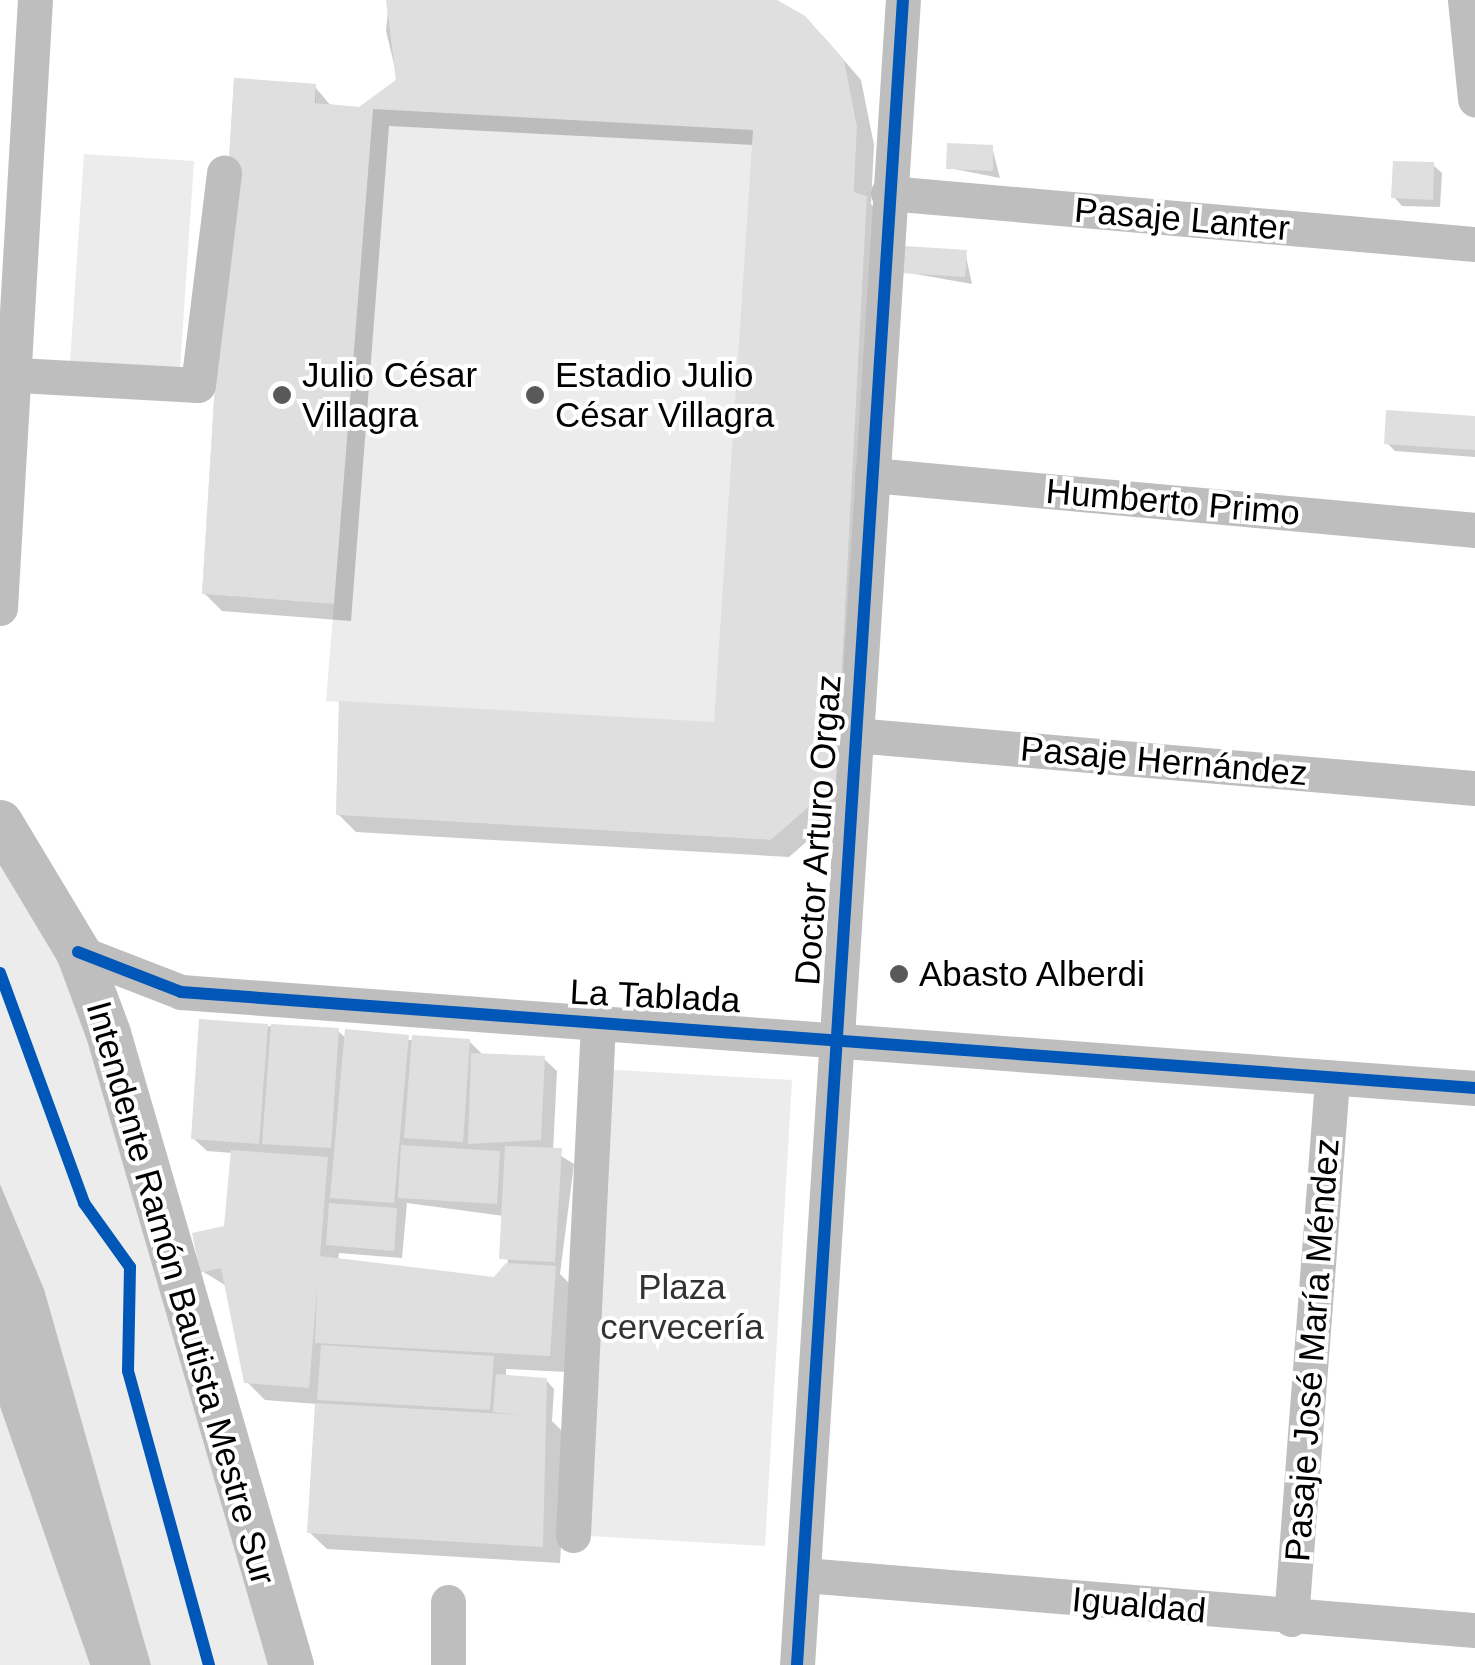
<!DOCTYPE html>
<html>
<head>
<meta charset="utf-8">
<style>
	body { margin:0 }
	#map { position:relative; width:1475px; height:1665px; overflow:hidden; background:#fff; font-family:Arial,sans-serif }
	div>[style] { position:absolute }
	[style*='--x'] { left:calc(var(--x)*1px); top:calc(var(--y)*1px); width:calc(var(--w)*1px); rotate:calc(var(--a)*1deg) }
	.green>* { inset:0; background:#ececec }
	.water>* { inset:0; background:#bfbfbf }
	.shadow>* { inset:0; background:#0003 }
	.river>* { height:58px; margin:-29px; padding:0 29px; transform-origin:29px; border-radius:29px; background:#bfbfbf }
	.building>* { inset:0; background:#dfdfdf }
	.minor>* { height:35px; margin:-17.5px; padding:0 17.5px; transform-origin:17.5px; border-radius:17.5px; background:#bebebe }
	.major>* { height:45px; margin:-22.5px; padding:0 22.5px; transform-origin:22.5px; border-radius:22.5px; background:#bebebe }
	.cycleway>* { height:12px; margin:-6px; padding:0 6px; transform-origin:6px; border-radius:6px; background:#0057b8 }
	.dots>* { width:28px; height:28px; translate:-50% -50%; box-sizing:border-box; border:5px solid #fff; border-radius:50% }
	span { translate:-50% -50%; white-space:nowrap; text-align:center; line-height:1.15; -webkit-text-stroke:8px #fff; paint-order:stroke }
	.street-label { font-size:35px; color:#000 }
	.poi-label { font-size:35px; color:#000 }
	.left { translate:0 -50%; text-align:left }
	.park-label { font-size:35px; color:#333 }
</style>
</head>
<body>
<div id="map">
	<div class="green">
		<i style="clip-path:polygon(386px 0,777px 0,805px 16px,844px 60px,857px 126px,854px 192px,867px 196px,836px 783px,771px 840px,336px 815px,339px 702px,326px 701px,334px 604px,202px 594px,234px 78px,316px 84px,316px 103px,359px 107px,396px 80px)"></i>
		<i style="clip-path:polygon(84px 154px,194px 161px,180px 370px,70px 363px)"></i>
		<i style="clip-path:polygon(0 822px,55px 907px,291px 1665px,151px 1665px,44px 1289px,0 1184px)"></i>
		<i style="clip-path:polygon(600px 1069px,792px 1080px,765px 1546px,573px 1535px)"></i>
		<i style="clip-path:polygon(0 1373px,32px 1437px,37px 1510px,83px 1536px,96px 1665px,0 1665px)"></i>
	</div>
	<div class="water">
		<i style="clip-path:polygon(0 1184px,44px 1289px,151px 1665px,96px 1665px,65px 1559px,82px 1535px,37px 1510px,32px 1438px,0 1373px)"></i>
	</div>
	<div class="shadow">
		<i style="clip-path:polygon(389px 0,772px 0,823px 36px,861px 80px,874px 145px,871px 204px,883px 216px,853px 801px,789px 857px,356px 832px,338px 814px,716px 725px,754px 145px,389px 126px,351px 621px,222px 611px,204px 593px,315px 87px,332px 107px,360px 109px,398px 81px,386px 31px)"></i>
		<i style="clip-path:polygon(992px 147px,1000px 178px,949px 168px)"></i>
		<i style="clip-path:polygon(1433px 165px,1442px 173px,1440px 207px,1402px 206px,1394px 197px)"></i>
		<i style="clip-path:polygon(965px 252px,972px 284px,904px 272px)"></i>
		<i style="clip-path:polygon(1475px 418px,1475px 457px,1395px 451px,1387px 443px)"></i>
		<i style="clip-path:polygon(evenodd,267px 1026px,338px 1031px,347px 1039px,469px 1041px,482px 1054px,543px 1058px,557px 1071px,553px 1151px,574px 1164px,560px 1274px,572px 1286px,567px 1372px,506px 1369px,506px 1378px,546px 1380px,554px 1389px,552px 1421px,568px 1437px,560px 1563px,327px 1549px,309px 1532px,317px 1404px,265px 1400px,247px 1382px,228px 1287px,202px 1271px,227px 1228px,233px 1153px,207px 1151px,193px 1138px,267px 1026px,407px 1203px,504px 1216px,508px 1265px,495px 1280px,338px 1261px,339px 1253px,402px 1258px,407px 1203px)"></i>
	</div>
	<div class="river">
		<i style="--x:0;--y:1318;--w:367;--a:70.8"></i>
	</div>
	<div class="building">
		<i style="clip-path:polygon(386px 0,777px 0,805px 16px,844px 60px,857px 126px,854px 192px,867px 196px,836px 783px,771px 840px,336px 815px,339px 701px,714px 722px,753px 130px,373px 109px,334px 604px,202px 594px,234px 78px,316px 84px,315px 103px,359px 107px,396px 80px)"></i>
		<i style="clip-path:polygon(947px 143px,993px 145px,993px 171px,946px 169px)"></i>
		<i style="clip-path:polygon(1393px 161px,1434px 162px,1433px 200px,1391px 198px)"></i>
		<i style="clip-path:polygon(904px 246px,967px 250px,965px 277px,902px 273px)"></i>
		<i style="clip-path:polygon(1386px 410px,1475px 416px,1475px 450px,1384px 444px)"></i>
		<i style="clip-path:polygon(199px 1019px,268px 1024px,259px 1144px,191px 1139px)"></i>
		<i style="clip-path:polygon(271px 1024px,339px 1028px,331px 1148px,262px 1144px)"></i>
		<i style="clip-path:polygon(345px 1029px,409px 1035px,394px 1203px,330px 1198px)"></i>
		<i style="clip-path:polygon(412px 1035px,470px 1039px,463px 1142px,404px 1138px)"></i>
		<i style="clip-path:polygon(471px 1053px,545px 1056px,541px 1140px,468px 1144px)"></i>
		<i style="clip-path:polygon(401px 1145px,500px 1151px,497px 1204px,398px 1198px)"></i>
		<i style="clip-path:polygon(505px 1146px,562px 1148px,555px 1262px,499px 1259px)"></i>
		<i style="clip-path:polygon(231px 1150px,328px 1157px,320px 1256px,494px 1277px,506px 1263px,556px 1266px,550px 1356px,315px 1343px,317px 1289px,309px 1388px,244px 1383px,221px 1268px,200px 1273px,192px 1233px,224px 1226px)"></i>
		<i style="clip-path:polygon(329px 1203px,397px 1208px,394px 1251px,326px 1245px)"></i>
		<i style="clip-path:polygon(321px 1345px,494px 1356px,490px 1410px,317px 1400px)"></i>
		<i style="clip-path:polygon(496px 1374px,547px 1378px,543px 1547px,307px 1533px,315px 1403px,521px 1415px,493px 1412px)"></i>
	</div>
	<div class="minor">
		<i style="--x:1465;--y:0;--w:100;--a:84.2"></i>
		<i style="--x:888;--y:193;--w:589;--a:4.97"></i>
		<i style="--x:0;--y:374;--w:198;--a:3.2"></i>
		<i style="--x:198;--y:385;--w:214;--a:-83"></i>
		<i style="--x:872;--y:475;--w:606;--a:5.21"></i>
		<i style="--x:0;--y:608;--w:609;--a:-86.71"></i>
		<i style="--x:854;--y:735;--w:623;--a:4.88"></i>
		<i style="--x:78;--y:952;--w:110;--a:21.2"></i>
		<i style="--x:181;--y:992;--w:1298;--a:4.24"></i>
		<i style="--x:573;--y:1535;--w:512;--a:-87.2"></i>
		<i style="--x:804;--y:1575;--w:673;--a:4.69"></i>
		<i style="--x:448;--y:1602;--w:63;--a:90"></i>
		<i style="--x:1291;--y:1619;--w:541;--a:-85.65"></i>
		<i style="--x:797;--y:1665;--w:1668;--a:-86.36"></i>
	</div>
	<div class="major">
		<i style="--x:0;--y:822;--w:152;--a:59"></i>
		<i style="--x:78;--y:952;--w:86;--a:69.7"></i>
		<i style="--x:108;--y:1033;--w:658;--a:73.85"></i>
	</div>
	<div class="cycleway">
		<i style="--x:78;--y:952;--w:110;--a:21.2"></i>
		<i style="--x:181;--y:992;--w:1298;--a:4.24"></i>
		<i style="--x:0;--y:973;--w:245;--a:69.9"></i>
		<i style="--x:84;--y:1203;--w:79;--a:54.3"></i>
		<i style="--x:130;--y:1267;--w:104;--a:91.1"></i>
		<i style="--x:128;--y:1371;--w:305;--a:74.6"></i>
		<i style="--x:797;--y:1665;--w:1668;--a:-86.36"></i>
	</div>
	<div class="dots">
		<i style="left:282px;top:395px;background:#595959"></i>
		<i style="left:535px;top:395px;background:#595959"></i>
		<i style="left:899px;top:974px;background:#595959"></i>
	</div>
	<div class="street-label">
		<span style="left:1182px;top:219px;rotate:5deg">Pasaje Lanter</span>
		<span style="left:1173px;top:502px;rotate:5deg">Humberto Primo</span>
		<span style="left:1164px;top:761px;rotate:5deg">Pasaje Hernández</span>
		<span style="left:818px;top:830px;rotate:-86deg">Doctor Arturo Orgaz</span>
		<span style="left:655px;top:996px;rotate:3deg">La Tablada</span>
		<span style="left:181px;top:1293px;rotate:74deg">Intendente Ramón Bautista Mestre Sur</span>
		<span style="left:1312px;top:1350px;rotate:-86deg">Pasaje José María Méndez</span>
		<span style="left:1139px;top:1605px;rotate:5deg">Igualdad</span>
	</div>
	<div class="poi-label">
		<span class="left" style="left:302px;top:395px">Julio César<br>Villagra</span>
		<span class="left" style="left:555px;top:395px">Estadio Julio<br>César Villagra</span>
		<span class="left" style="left:919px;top:974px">Abasto Alberdi</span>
	</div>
	<div class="park-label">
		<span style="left:682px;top:1307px">Plaza<br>cervecería</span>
	</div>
</div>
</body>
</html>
